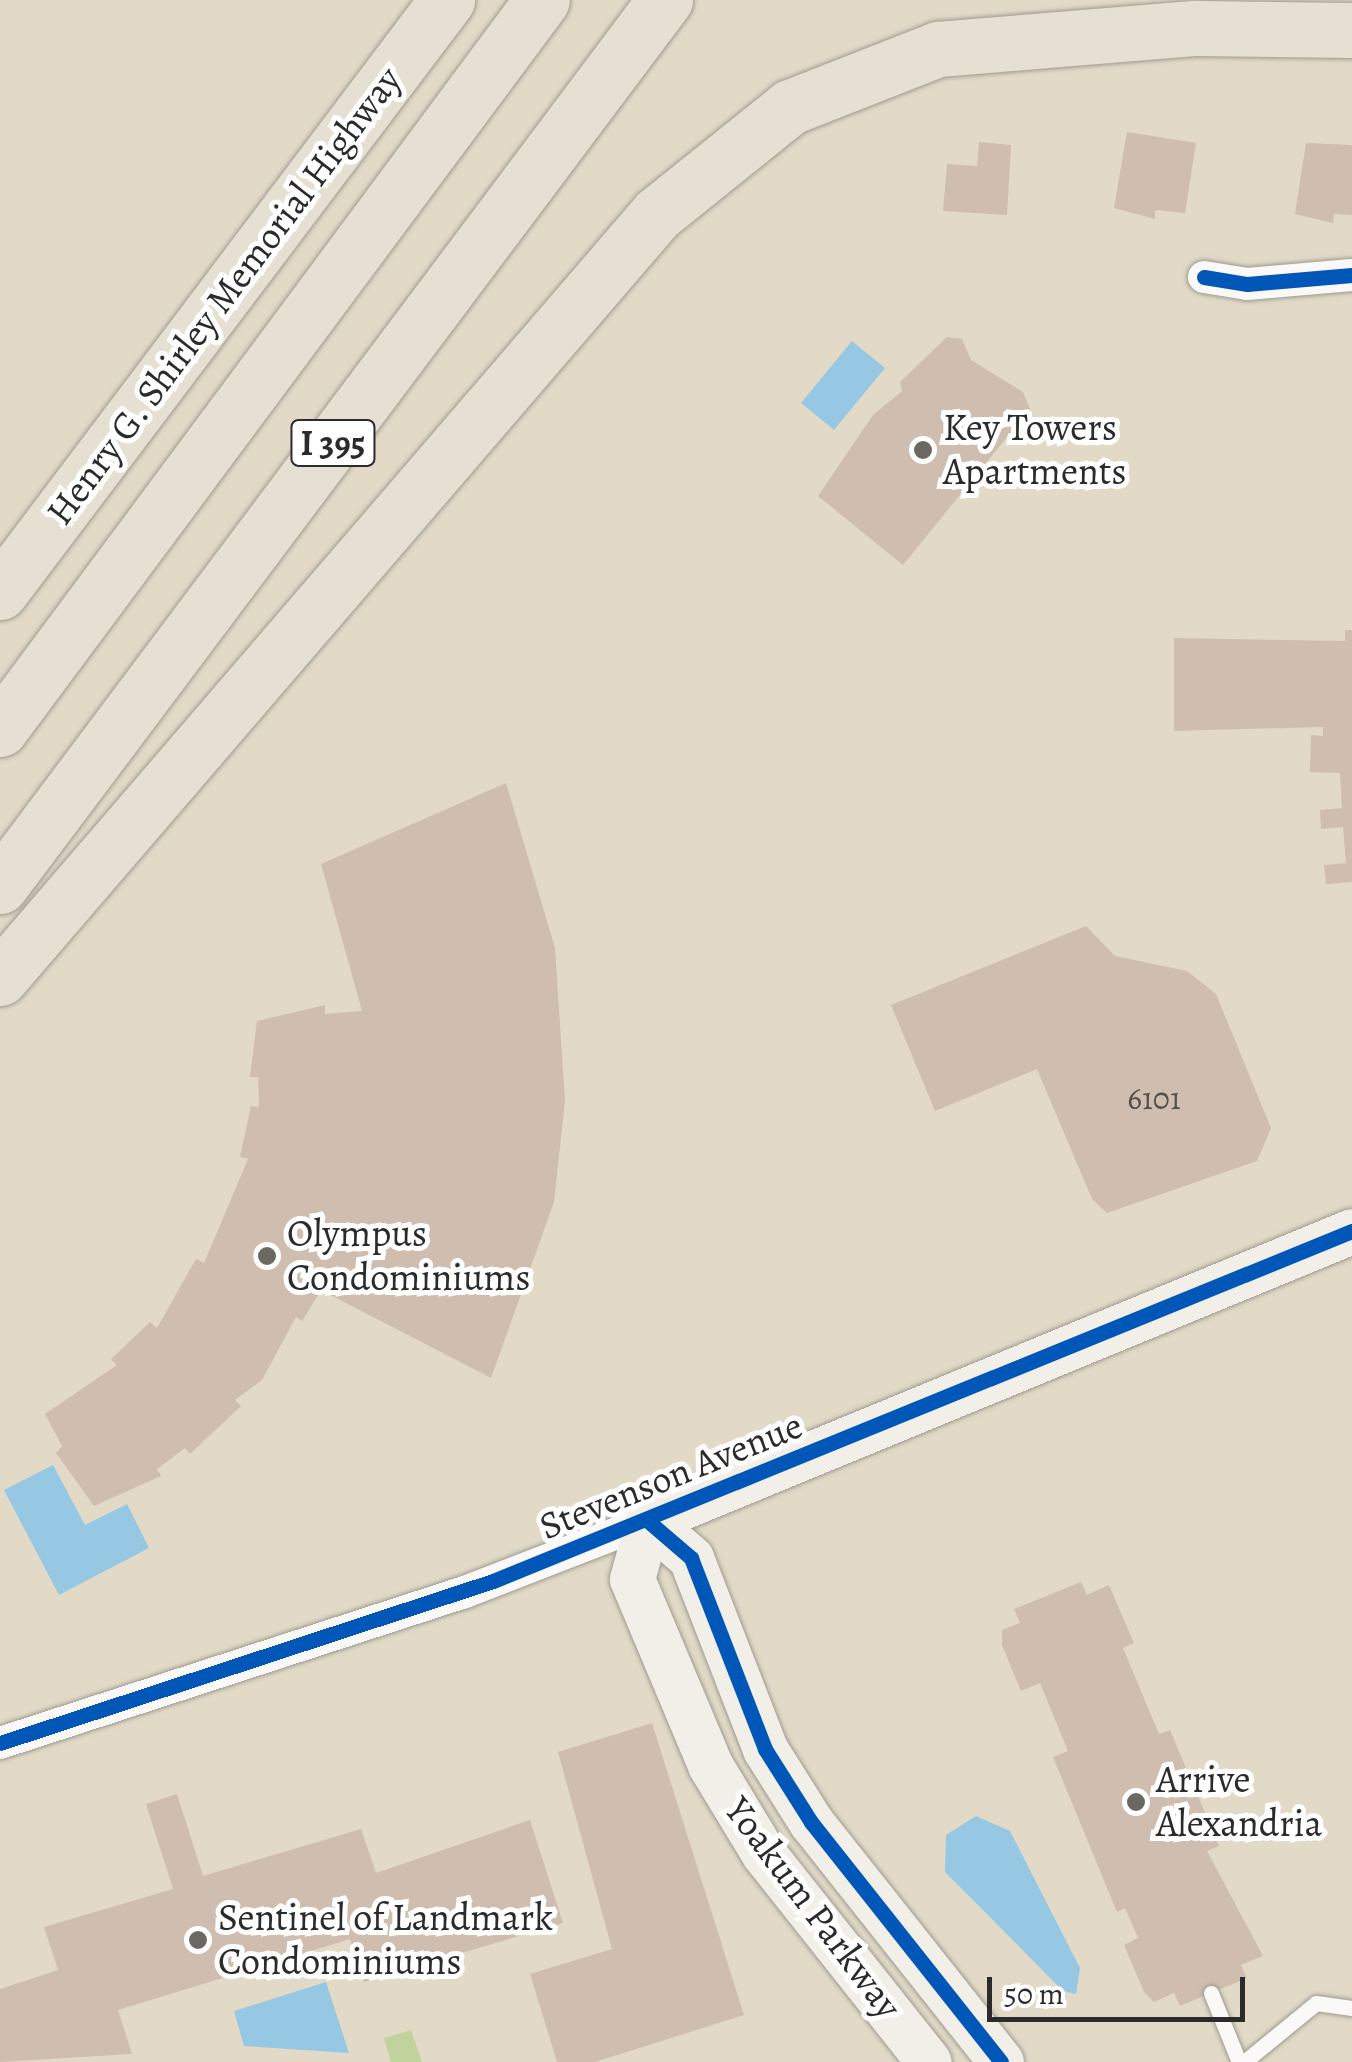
<!DOCTYPE html>
<html>
<head>
<meta charset="utf-8">
<style>
	body { margin:0 }
	#map { position:relative; width:1352px; height:2062px; overflow:hidden; background:#e2dac7; font-family:Alegreya,serif }
	div>[style] { position:absolute }
	[style*='--x'] { left:calc(var(--x)*1px); top:calc(var(--y)*1px); width:calc(var(--w)*1px); rotate:calc(var(--a)*1deg) }
	.green>* { inset:0; background:#c0d39d }
	.water>* { inset:0; background:#96c8e3 }
	.building>* { inset:0; background:#cfbdb0 }
	.roads { filter:drop-shadow(0 0 2px #9f9b91) drop-shadow(0 0 2px #9f9b91) }
	.lane>* { height:15px; margin:-7.5px; padding:0 7.5px; transform-origin:7.5px; border-radius:7.5px; background:#fbf9f7 }
	.street>* { height:32px; margin:-16px; padding:0 16px; transform-origin:16px; border-radius:16px; background:#fbf9f7 }
	.secondary>* { height:45px; margin:-22.5px; padding:0 22.5px; transform-origin:22.5px; border-radius:22.5px; background:#f2efe8 }
	.highway>* { height:55px; margin:-27.5px; padding:0 27.5px; transform-origin:27.5px; border-radius:27.5px; background:#e6e0d2 }
	.cycleway>* { height:15px; margin:-7.5px; padding:0 7.5px; transform-origin:7.5px; border-radius:7.5px; background:#0057b8 }
	.dots>* { width:28px; height:28px; translate:-50% -50%; box-sizing:border-box; border:5px solid #fff; border-radius:50% }
	span { translate:-50% -50%; white-space:nowrap; text-align:center; line-height:1.15; -webkit-text-stroke:10px #fff; paint-order:stroke }
	.number-label { font-size:32px; color:#54504c }
	.number-label span { -webkit-text-stroke-width:0 }
	.shield-label span { padding:2px 8px; background:#fff; border:2px solid; border-radius:8px; -webkit-text-stroke-width:0 }
	.shield-label { font-size:35px; color:#2b2b2b; font-weight:700 }
	.street-label { font-size:38px; color:#2b2b2b }
	.poi-label { font-size:38px; color:#2b2b2b }
	.left { translate:0 -50%; text-align:left }
	.scale { position:absolute; left:987px; top:1977px; width:258px; height:45px; box-sizing:border-box; border:5px solid #2b2b2b; border-top:0; padding-left:12px; font-size:30px; line-height:35px; white-space:nowrap; color:#2b2b2b; -webkit-text-stroke:8px #fff; paint-order:stroke }
</style>
</head>
<body>
<div id="map">
	<div class="green">
		<i style="clip-path:polygon(411px 2030px,422px 2062px,391px 2062px,384px 2038px)"></i>
	</div>
	<div class="water">
		<i style="clip-path:polygon(852px 341px,885px 368px,834px 430px,801px 403px)"></i>
		<i style="clip-path:polygon(53px 1465px,85px 1525px,127px 1504px,149px 1548px,59px 1595px,4px 1490px)"></i>
		<i style="clip-path:polygon(976px 1816px,1010px 1831px,1080px 1968px,1076px 1994px,1063px 1991px,945px 1872px,946px 1835px)"></i>
		<i style="clip-path:polygon(326px 1982px,349px 2053px,244px 2046px,234px 2011px)"></i>
	</div>
	<div class="building">
		<i style="clip-path:polygon(1127px 132px,1196px 143px,1185px 213px,1155px 210px,1155px 219px,1114px 208px)"></i>
		<i style="clip-path:polygon(979px 142px,1011px 145px,1007px 215px,943px 211px,947px 164px,977px 166px)"></i>
		<i style="clip-path:polygon(1306px 143px,1352px 145px,1352px 215px,1334px 214px,1333px 223px,1295px 214px)"></i>
		<i style="clip-path:polygon(947px 337px,962px 339px,971px 360px,1023px 392px,1030px 409px,903px 565px,818px 496px,873px 415px,902px 391px,900px 382px)"></i>
		<i style="clip-path:polygon(1345px 630px,1352px 630px,1352px 882px,1326px 884px,1324px 865px,1346px 863px,1343px 827px,1321px 829px,1320px 810px,1342px 808px,1340px 773px,1310px 772px,1311px 735px,1323px 736px,1323px 727px,1174px 731px,1174px 638px,1345px 641px)"></i>
		<i style="clip-path:polygon(506px 783px,555px 948px,565px 1101px,554px 1202px,491px 1378px,313px 1286px,320px 1292px,302px 1321px,296px 1317px,262px 1380px,235px 1400px,241px 1406px,190px 1454px,185px 1448px,157px 1469px,161px 1476px,94px 1506px,56px 1453px,62px 1446px,45px 1414px,117px 1365px,111px 1359px,150px 1322px,157px 1328px,196px 1259px,204px 1263px,248px 1159px,240px 1157px,251px 1106px,259px 1107px,258px 1077px,250px 1077px,257px 1021px,325px 1005px,325px 1014px,362px 1011px,321px 864px)"></i>
		<i style="clip-path:polygon(1086px 926px,1115px 956px,1187px 971px,1216px 994px,1271px 1128px,1257px 1161px,1107px 1213px,1092px 1199px,1037px 1069px,935px 1111px,891px 1005px)"></i>
		<i style="clip-path:polygon(1081px 1582px,1087px 1595px,1109px 1585px,1134px 1643px,1123px 1648px,1159px 1734px,1170px 1730px,1219px 1846px,1207px 1851px,1263px 1956px,1241px 1965px,1247px 1978px,1180px 2006px,1174px 1993px,1154px 2002px,1144px 1992px,1124px 1945px,1138px 1938px,1125px 1908px,1117px 1912px,1053px 1757px,1068px 1751px,1040px 1683px,1021px 1691px,1002px 1645px,1002px 1630px,1020px 1623px,1014px 1609px)"></i>
		<i style="clip-path:polygon(652px 1723px,744px 2015px,595px 2062px,557px 2062px,530px 1974px,612px 1949px,558px 1752px)"></i>
		<i style="clip-path:polygon(177px 1794px,203px 1876px,361px 1829px,376px 1873px,530px 1820px,563px 1923px,364px 1982px,350px 1939px,118px 2010px,132px 2054px,0 2062px,0 1989px,58px 1970px,44px 1927px,173px 1889px,146px 1804px)"></i>
	</div>
	<div class="roads">
		<div class="lane">
			<i style="--x:1211;--y:1993;--w:74;--a:67.9"></i>
			<i style="--x:1244;--y:2062;--w:93;--a:-39.3"></i>
			<i style="--x:1316;--y:2003;--w:36;--a:8"></i>
		</div>
		<div class="street">
			<i style="--x:1204;--y:277;--w:44;--a:9.2"></i>
			<i style="--x:1247;--y:284;--w:105;--a:-4.9"></i>
			<i style="--x:0;--y:1743;--w:489;--a:-18"></i>
			<i style="--x:465;--y:1592;--w:196;--a:-21.2"></i>
		</div>
		<div class="secondary">
			<i style="--x:648;--y:1521;--w:761;--a:-22.39"></i>
			<i style="--x:648;--y:1521;--w:57;--a:40.7"></i>
			<i style="--x:691;--y:1558;--w:205;--a:68.8"></i>
			<i style="--x:765;--y:1749;--w:86;--a:57.8"></i>
			<i style="--x:811;--y:1822;--w:306;--a:51.6"></i>
			<i style="--x:648;--y:1521;--w:60;--a:105.4"></i>
			<i style="--x:632;--y:1579;--w:202;--a:67.2"></i>
			<i style="--x:710;--y:1765;--w:104;--a:58.8"></i>
			<i style="--x:764;--y:1854;--w:265;--a:51.6"></i>
		</div>
		<div class="highway">
			<i style="--x:0;--y:592;--w:742;--a:-52.94"></i>
			<i style="--x:0;--y:729;--w:908;--a:-53.37"></i>
			<i style="--x:0;--y:886;--w:1108;--a:-53.11"></i>
			<i style="--x:0;--y:978;--w:1008;--a:-49.31"></i>
			<i style="--x:657;--y:214;--w:171;--a:-38.8"></i>
			<i style="--x:790;--y:107;--w:159;--a:-21.4"></i>
			<i style="--x:938;--y:49;--w:259;--a:-4.7"></i>
			<i style="--x:1196;--y:28;--w:156;--a:0.7"></i>
		</div>
	</div>
	<div class="cycleway">
		<i style="--x:1204;--y:277;--w:44;--a:9.2"></i>
		<i style="--x:1247;--y:284;--w:105;--a:-4.9"></i>
		<i style="--x:648;--y:1521;--w:57;--a:40.7"></i>
		<i style="--x:691;--y:1558;--w:205;--a:68.8"></i>
		<i style="--x:765;--y:1749;--w:86;--a:57.8"></i>
		<i style="--x:811;--y:1822;--w:306;--a:51.6"></i>
		<i style="--x:0;--y:1743;--w:519;--a:-18.19"></i>
		<i style="--x:493;--y:1581;--w:928;--a:-22.17"></i>
	</div>
	<div class="dots">
		<i style="left:923px;top:450px;background:#6b6862"></i>
		<i style="left:267px;top:1256px;background:#6b6862"></i>
		<i style="left:1136px;top:1802px;background:#6b6862"></i>
		<i style="left:198px;top:1940px;background:#6b6862"></i>
	</div>
	<div class="number-label">
		<span style="left:1154px;top:1098px">6101</span>
	</div>
	<div class="shield-label">
		<span style="left:333px;top:443px">I 395</span>
	</div>
	<div class="street-label">
		<span style="left:224px;top:296px;rotate:-53deg">Henry G. Shirley Memorial Highway</span>
		<span style="left:671px;top:1476px;rotate:-22deg">Stevenson Avenue</span>
		<span style="left:813px;top:1908px;rotate:53deg">Yoakum Parkway</span>
	</div>
	<div class="poi-label">
		<span class="left" style="left:943px;top:450px">Key Towers<br>Apartments</span>
		<span class="left" style="left:287px;top:1256px">Olympus<br>Condominiums</span>
		<span class="left" style="left:1156px;top:1802px">Arrive<br>Alexandria</span>
		<span class="left" style="left:218px;top:1940px">Sentinel of Landmark<br>Condominiums</span>
	</div>
	<div class="scale">50 m</div>
</div>
</body>
</html>
